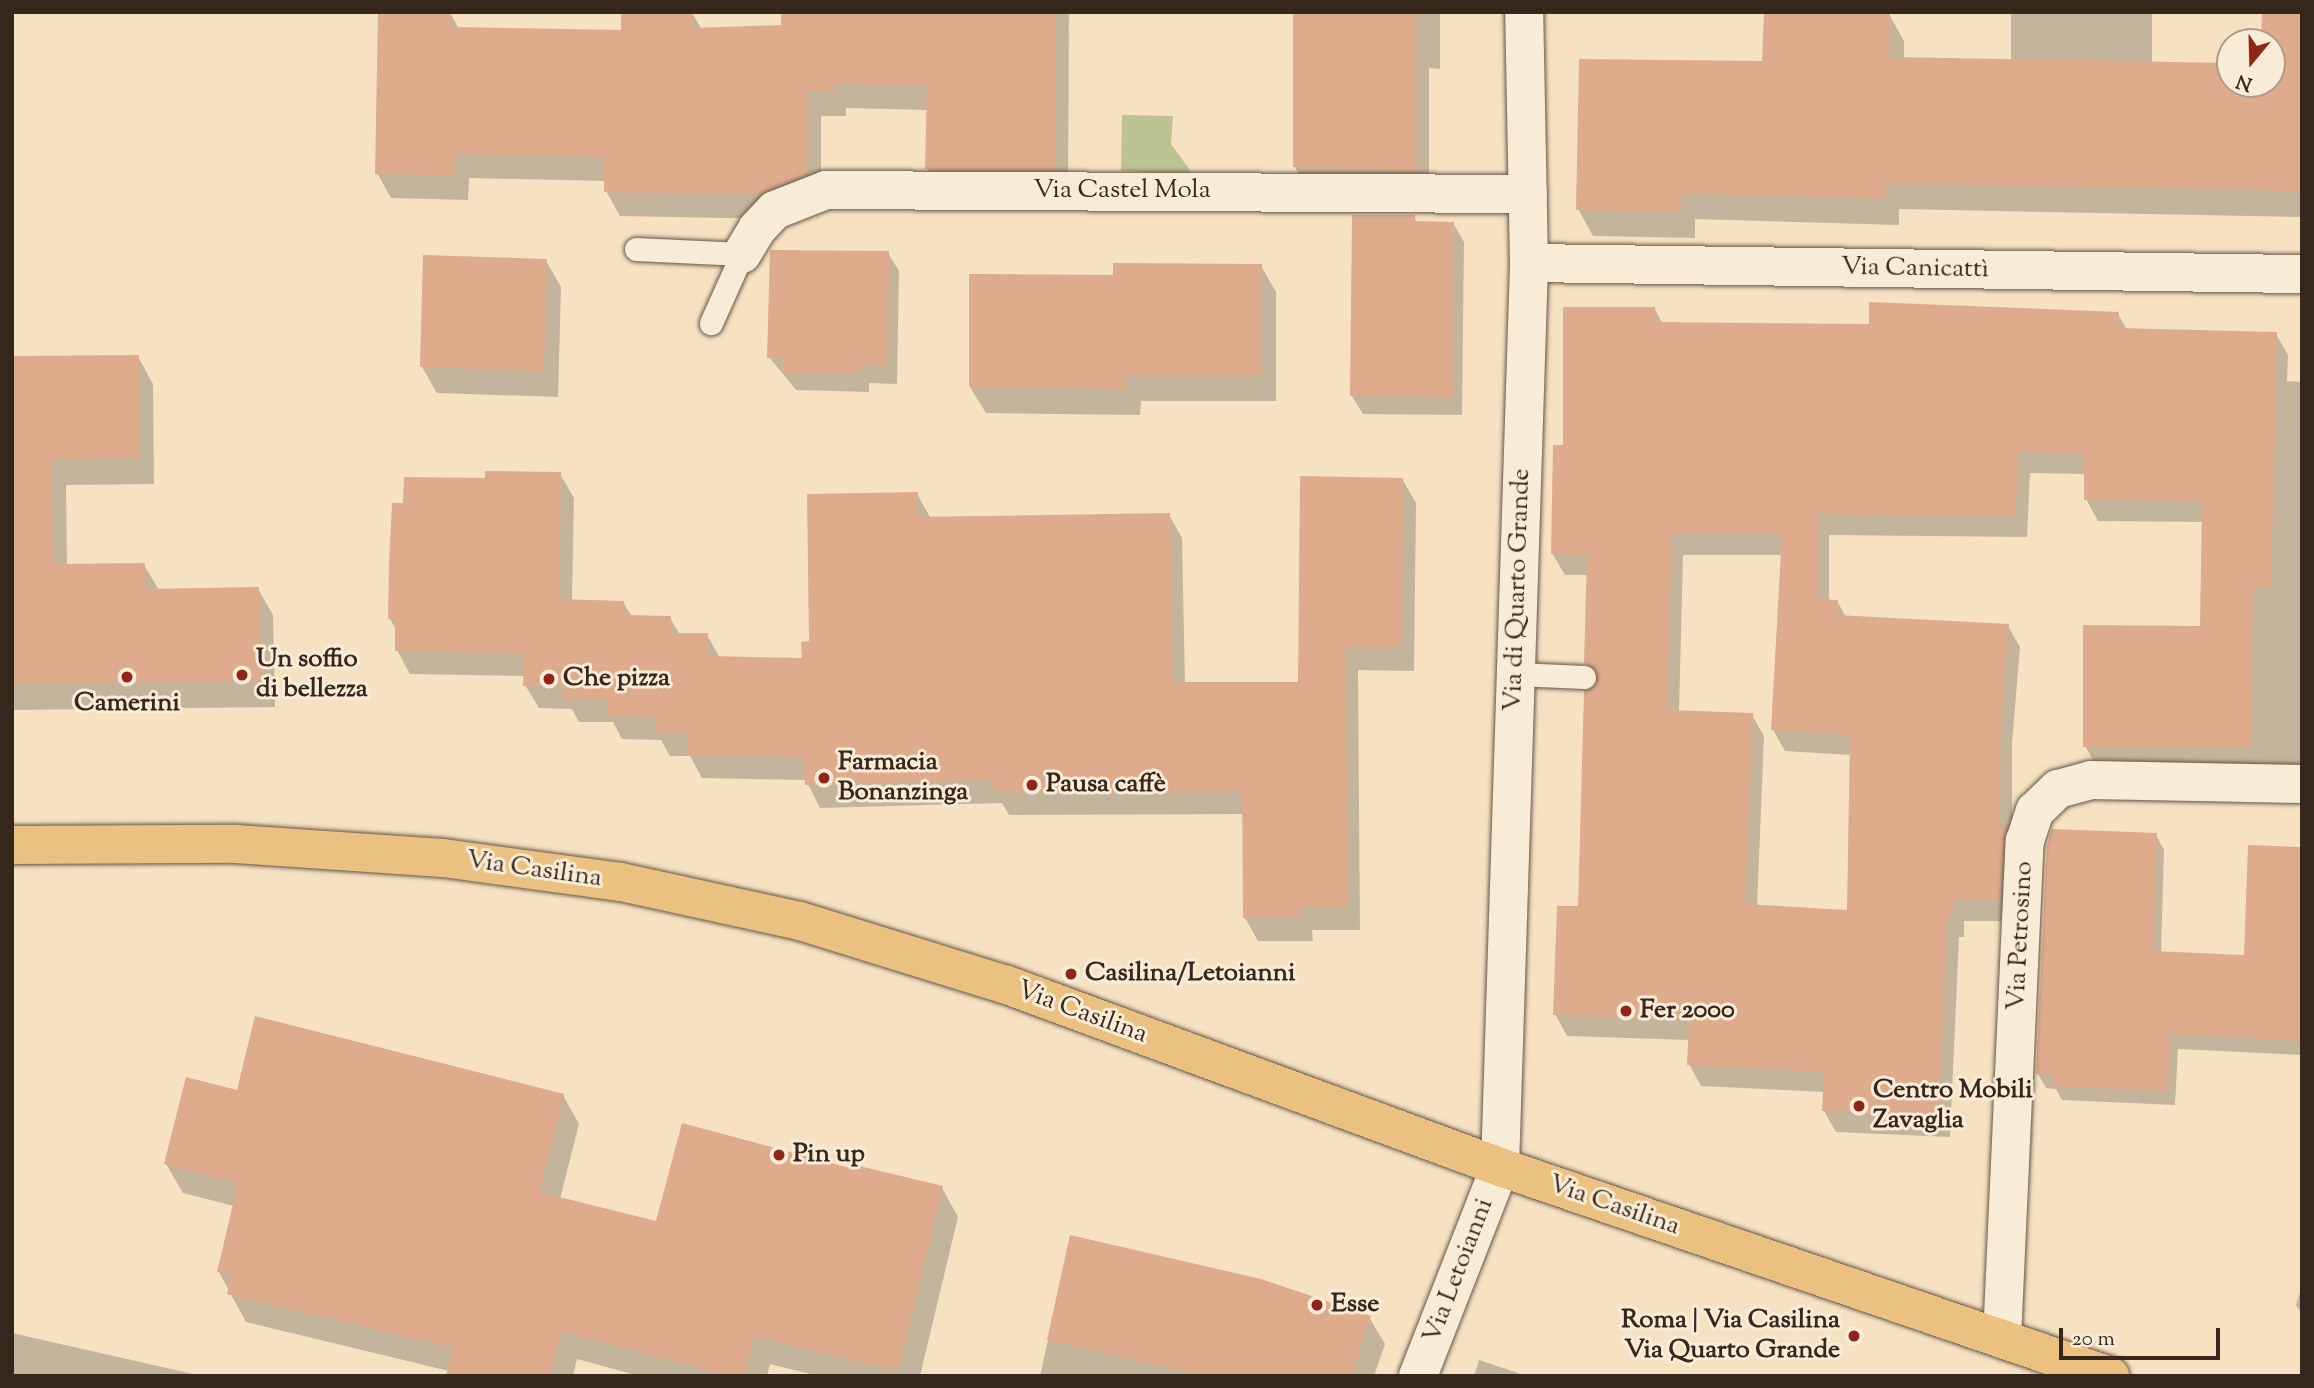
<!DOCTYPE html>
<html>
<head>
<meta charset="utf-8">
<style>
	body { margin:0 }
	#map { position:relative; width:2314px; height:1388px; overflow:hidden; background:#f6e2c2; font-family:"Sorts Mill Goudy",serif }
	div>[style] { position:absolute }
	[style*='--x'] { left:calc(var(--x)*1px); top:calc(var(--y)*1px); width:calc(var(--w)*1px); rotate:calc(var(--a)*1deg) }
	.green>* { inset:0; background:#bdc393 }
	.shadow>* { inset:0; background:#0003 }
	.building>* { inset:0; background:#dfab8d }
	.roads { filter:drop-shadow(0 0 2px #665646) drop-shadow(0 0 2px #665646) }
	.service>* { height:23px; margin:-11.5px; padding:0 11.5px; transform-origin:11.5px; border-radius:11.5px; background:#f9ecd7 }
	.minor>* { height:38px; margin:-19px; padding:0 19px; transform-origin:19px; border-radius:19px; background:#f9ecd7 }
	.primary>* { height:38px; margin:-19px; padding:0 19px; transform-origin:19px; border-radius:19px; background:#ebc181 }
	.dots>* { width:19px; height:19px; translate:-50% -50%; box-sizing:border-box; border:4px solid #f9ecd7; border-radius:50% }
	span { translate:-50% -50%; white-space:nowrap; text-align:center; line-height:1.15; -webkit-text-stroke:6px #f9ecd7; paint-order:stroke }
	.street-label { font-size:26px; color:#36271d }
	.poi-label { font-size:26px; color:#36271d; font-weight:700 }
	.left { translate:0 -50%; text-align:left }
	.right { translate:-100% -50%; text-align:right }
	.frame { position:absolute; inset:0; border:14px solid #36271d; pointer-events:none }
	.north { position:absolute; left:2216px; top:28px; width:70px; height:70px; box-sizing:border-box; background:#f9ecd7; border:2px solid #ab9d8d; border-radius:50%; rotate:199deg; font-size:19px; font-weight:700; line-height:28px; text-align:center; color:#36271d }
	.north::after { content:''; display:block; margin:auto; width:24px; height:32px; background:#8f2418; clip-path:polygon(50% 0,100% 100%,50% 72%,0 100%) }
	.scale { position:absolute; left:2059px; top:1328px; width:161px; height:32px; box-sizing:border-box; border:4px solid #36271d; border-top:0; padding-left:9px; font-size:21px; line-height:24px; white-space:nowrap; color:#36271d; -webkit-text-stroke:5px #f9ecd7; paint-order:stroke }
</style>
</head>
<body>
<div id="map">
	<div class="green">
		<i style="clip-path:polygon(1122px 115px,1173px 116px,1171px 144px,1192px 173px,1153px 186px,1147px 172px,1121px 171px)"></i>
	</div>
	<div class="shadow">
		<i style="clip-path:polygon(783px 12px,1069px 12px,1068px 194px,941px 193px,927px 168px,928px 110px,846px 108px,846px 116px,821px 116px,821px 199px,774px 219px,620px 216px,606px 191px,606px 181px,469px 178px,468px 200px,391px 198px,377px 173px,450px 13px,459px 29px,623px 32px,692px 13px,702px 30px,783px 26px)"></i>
		<i style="clip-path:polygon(1295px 12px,1440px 12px,1440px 69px,1429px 68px,1429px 198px,1310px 193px,1295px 167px)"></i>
		<i style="clip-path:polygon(2011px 12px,2152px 12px,2152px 63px,2230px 65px,2230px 84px,2272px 84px,2272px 42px,2263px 42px,2302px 12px,2302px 217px,1899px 209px,1899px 225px,1695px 219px,1695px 238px,1593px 236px,1578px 209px,1764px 63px,1889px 14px,1904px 41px,1904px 59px,2011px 61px)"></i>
		<i style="clip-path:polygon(1414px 217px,1417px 223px,1453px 223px,1464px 242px,1462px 415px,1363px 414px,1352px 396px)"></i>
		<i style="clip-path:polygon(888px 253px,899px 271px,897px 384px,869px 383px,869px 392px,796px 390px,769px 357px)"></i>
		<i style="clip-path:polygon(546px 261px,561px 287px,558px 397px,437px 393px,422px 367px)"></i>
		<i style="clip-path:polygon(1261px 266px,1276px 292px,1276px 401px,1141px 401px,1140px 415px,986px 413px,970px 387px,1115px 277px)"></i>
		<i style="clip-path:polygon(evenodd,1654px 308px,1663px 324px,1870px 325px,2118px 314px,2127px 330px,2276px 334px,2288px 355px,2287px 381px,2302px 382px,2302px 769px,2097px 767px,2085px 746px,2202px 628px,2204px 522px,2098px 521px,2086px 499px,2086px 474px,2030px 473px,2027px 537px,1829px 535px,1829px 601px,1837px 601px,1846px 617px,2008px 626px,2020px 647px,2012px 744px,2012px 921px,1964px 921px,1964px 937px,1959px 937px,1950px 1137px,1836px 1132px,1824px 1111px,1825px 1092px,1701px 1086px,1689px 1064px,1690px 1040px,1567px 1036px,1555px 1014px,1580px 908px,1598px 683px,1586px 663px,1588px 575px,1565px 575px,1552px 553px,1565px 447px,1654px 308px,1683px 555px,1782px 555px,1773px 730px,1785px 751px,1851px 755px,1849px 912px,1757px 907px,1764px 736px,1752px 715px,1679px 712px,1683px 555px)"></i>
		<i style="clip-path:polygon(138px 357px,153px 384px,154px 484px,66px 485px,67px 566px,144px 565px,159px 590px,258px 589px,273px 615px,275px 707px,12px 710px,12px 358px)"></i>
		<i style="clip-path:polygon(560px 474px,574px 498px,572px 601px,623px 602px,632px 617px,670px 618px,680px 635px,707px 635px,720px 658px,803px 659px,917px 494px,930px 517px,1169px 515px,1182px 538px,1185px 684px,1300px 684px,1402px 479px,1416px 503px,1414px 671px,1358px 670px,1360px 930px,1312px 930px,1313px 941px,1258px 941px,1245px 918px,1244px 814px,1009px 815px,1002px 803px,820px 808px,806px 780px,702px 778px,690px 756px,670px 756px,661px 740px,622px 739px,613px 722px,579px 722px,572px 709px,539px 708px,525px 685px,525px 676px,410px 674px,397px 650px,397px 631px,390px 619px,405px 504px,486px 480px)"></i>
		<i style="clip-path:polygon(2156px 835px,2164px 850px,2161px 953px,2245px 957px,2302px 849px,2302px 1055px,2178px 1049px,2175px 1105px,2062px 1100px,2056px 1089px,2046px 1088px,2038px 1074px)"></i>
		<i style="clip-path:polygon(238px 1092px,563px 1095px,579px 1124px,560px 1199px,658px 1223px,851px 1170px,942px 1188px,958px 1217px,920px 1376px,818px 1376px,770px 1364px,767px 1376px,639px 1376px,577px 1359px,573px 1376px,448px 1376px,449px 1371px,246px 1322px,219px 1272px,234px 1206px,183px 1193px,166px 1164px)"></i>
		<i style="clip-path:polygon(1071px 1237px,1369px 1317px,1385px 1344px,1374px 1376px,1040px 1376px)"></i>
		<i style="clip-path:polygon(2302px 1285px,2302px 1314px,2296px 1305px)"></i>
		<i style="clip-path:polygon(12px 1333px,202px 1376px,12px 1376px)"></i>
		<i style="clip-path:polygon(1479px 1360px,1527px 1376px,1474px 1376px)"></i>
	</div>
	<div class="building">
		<i style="clip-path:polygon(378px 12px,451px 12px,451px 27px,621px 30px,621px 12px,693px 12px,693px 28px,781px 25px,781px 12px,1056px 12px,1055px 169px,925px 169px,927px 86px,833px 84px,833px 92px,808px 92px,808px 174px,760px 194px,604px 192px,604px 157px,455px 154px,454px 175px,375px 174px)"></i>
		<i style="clip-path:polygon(1293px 12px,1415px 12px,1415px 171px,1293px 167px)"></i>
		<i style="clip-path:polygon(1764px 12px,1890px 12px,1889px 57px,2230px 63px,2230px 84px,2272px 84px,2272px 42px,2261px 42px,2262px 12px,2302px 12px,2302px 191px,1885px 183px,1885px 199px,1681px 193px,1680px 212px,1576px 210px,1579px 59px,1762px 61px)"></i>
		<i style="clip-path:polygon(1352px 215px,1415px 215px,1415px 221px,1454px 222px,1453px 397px,1350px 396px)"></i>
		<i style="clip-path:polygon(770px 250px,889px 251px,888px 366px,859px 366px,859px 374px,783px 373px,783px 358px,767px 358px)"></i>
		<i style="clip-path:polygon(423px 255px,547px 259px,544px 371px,420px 367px)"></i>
		<i style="clip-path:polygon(1113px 263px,1262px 264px,1262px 375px,1127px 375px,1126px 389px,969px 387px,969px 274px,1113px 275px)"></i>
		<i style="clip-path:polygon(evenodd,1869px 302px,2119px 312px,2118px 328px,2277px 332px,2271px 587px,2253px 587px,2252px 748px,2083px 747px,2083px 625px,2200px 626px,2202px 501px,2084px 500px,2084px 454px,2019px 452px,2015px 516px,1818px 514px,1818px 599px,1838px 600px,1837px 615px,2009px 624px,2001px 722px,1999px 827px,2006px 827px,2000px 900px,1953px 900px,1953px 916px,1947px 916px,1939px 1116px,1822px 1111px,1824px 1072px,1687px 1065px,1689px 1020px,1553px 1015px,1557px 906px,1578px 906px,1584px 691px,1595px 685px,1598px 677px,1592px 666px,1584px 663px,1587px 555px,1551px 554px,1553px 445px,1563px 445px,1563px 307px,1655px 307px,1654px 322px,1869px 324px,1869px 302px,1672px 534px,1782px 534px,1771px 730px,1850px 735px,1847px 910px,1745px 904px,1753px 713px,1667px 710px,1672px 534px)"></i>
		<i style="clip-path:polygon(139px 355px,140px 458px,52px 459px,53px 564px,145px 563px,146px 589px,259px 587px,261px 681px,12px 684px,12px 356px)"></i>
		<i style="clip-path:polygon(485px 471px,561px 472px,559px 599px,624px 601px,625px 615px,671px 616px,671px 633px,708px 633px,708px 656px,802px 658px,801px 642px,809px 641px,807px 494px,918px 492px,918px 517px,1170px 513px,1173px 682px,1298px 682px,1300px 476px,1403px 478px,1402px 648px,1346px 647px,1347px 907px,1300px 907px,1300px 918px,1243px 918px,1242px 791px,994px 792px,993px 780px,805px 785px,804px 757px,687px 755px,687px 734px,655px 733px,655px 717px,607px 716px,608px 700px,564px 699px,564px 686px,523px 686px,524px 654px,395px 651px,395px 619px,388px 619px,389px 564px,392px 503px,403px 503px,404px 477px,485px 478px)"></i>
		<i style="clip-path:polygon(2052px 829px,2157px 833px,2153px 951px,2244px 955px,2248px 845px,2302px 847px,2302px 1041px,2170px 1034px,2168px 1091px,2052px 1086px,2053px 1075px,2036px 1074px,2047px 845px)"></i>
		<i style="clip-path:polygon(255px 1016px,564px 1094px,539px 1192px,656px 1221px,682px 1123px,850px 1168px,851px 1164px,943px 1186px,898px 1371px,754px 1336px,744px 1376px,728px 1376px,561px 1331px,550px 1376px,446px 1376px,453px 1348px,227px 1294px,231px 1275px,217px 1272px,238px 1183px,164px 1164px,186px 1077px,237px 1090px)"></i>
		<i style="clip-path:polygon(1070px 1235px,1261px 1279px,1371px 1316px,1351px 1376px,1207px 1376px,1047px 1340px)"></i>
	</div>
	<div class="roads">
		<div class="service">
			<i style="--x:636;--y:249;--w:106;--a:2.7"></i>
			<i style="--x:742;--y:254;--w:76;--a:114.2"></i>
			<i style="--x:1516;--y:674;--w:68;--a:2.5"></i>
		</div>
		<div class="minor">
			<i style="--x:742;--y:254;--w:29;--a:-59"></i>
			<i style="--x:757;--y:229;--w:26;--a:-47"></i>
			<i style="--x:775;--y:210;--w:55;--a:-21.4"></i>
			<i style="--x:826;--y:190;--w:702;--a:0.33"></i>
			<i style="--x:1529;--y:263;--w:773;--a:0.82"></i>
			<i style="--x:2002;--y:1339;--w:499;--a:-87.4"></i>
			<i style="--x:2025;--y:841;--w:32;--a:-72"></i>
			<i style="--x:2035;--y:811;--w:32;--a:-44"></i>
			<i style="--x:2058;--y:789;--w:34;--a:-15"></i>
			<i style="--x:2091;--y:780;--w:211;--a:1.1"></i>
			<i style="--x:1418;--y:1376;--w:225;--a:-68.6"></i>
			<i style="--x:1500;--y:1167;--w:904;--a:-88.16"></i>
			<i style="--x:1529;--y:263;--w:251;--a:-91.1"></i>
		</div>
		<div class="primary">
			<i style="--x:12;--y:845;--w:224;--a:-0.3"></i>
			<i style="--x:236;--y:844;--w:207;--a:3.9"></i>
			<i style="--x:443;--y:858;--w:180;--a:7.7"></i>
			<i style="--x:621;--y:882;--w:183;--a:12.3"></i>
			<i style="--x:800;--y:921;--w:217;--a:17.2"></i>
			<i style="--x:1007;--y:985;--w:526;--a:20.26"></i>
			<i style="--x:1500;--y:1167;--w:645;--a:18.91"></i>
		</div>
	</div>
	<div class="dots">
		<i style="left:242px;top:675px;background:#8f2418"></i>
		<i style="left:127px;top:677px;background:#8f2418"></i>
		<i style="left:549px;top:679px;background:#8f2418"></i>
		<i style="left:824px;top:778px;background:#8f2418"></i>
		<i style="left:1032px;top:785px;background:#8f2418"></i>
		<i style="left:1071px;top:974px;background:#8f2418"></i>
		<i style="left:1626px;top:1011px;background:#8f2418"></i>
		<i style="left:1859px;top:1106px;background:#8f2418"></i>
		<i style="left:779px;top:1155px;background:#8f2418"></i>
		<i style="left:1317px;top:1305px;background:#8f2418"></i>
		<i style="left:1854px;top:1336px;background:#8f2418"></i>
	</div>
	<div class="street-label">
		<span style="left:1122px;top:191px">Via Castel Mola</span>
		<span style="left:1915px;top:269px;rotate:1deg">Via Canicattì</span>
		<span style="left:1518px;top:590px;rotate:-88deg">Via di Quarto Grande</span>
		<span style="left:534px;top:870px;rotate:8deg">Via Casilina</span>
		<span style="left:2021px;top:936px;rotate:-87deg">Via Petrosino</span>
		<span style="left:1082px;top:1013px;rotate:20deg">Via Casilina</span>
		<span style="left:1614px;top:1206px;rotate:19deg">Via Casilina</span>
		<span style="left:1459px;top:1271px;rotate:-69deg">Via Letoianni</span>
	</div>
	<div class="poi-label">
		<span class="left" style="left:256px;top:675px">Un soffio<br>di bellezza</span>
		<span class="left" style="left:563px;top:679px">Che pizza</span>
		<span style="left:127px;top:704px">Camerini</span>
		<span class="left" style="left:838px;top:778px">Farmacia<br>Bonanzinga</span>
		<span class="left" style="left:1046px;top:785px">Pausa caffè</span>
		<span class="left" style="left:1085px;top:974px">Casilina/Letoianni</span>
		<span class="left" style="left:1640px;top:1011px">Fer 2000</span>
		<span class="left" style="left:1873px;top:1106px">Centro Mobili<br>Zavaglia</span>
		<span class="left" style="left:793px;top:1155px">Pin up</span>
		<span class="left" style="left:1331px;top:1305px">Esse</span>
		<span class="right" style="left:1840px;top:1336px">Roma | Via Casilina<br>Via Quarto Grande</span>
	</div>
	<div class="frame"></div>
	<div class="north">N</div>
	<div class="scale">20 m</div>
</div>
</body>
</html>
